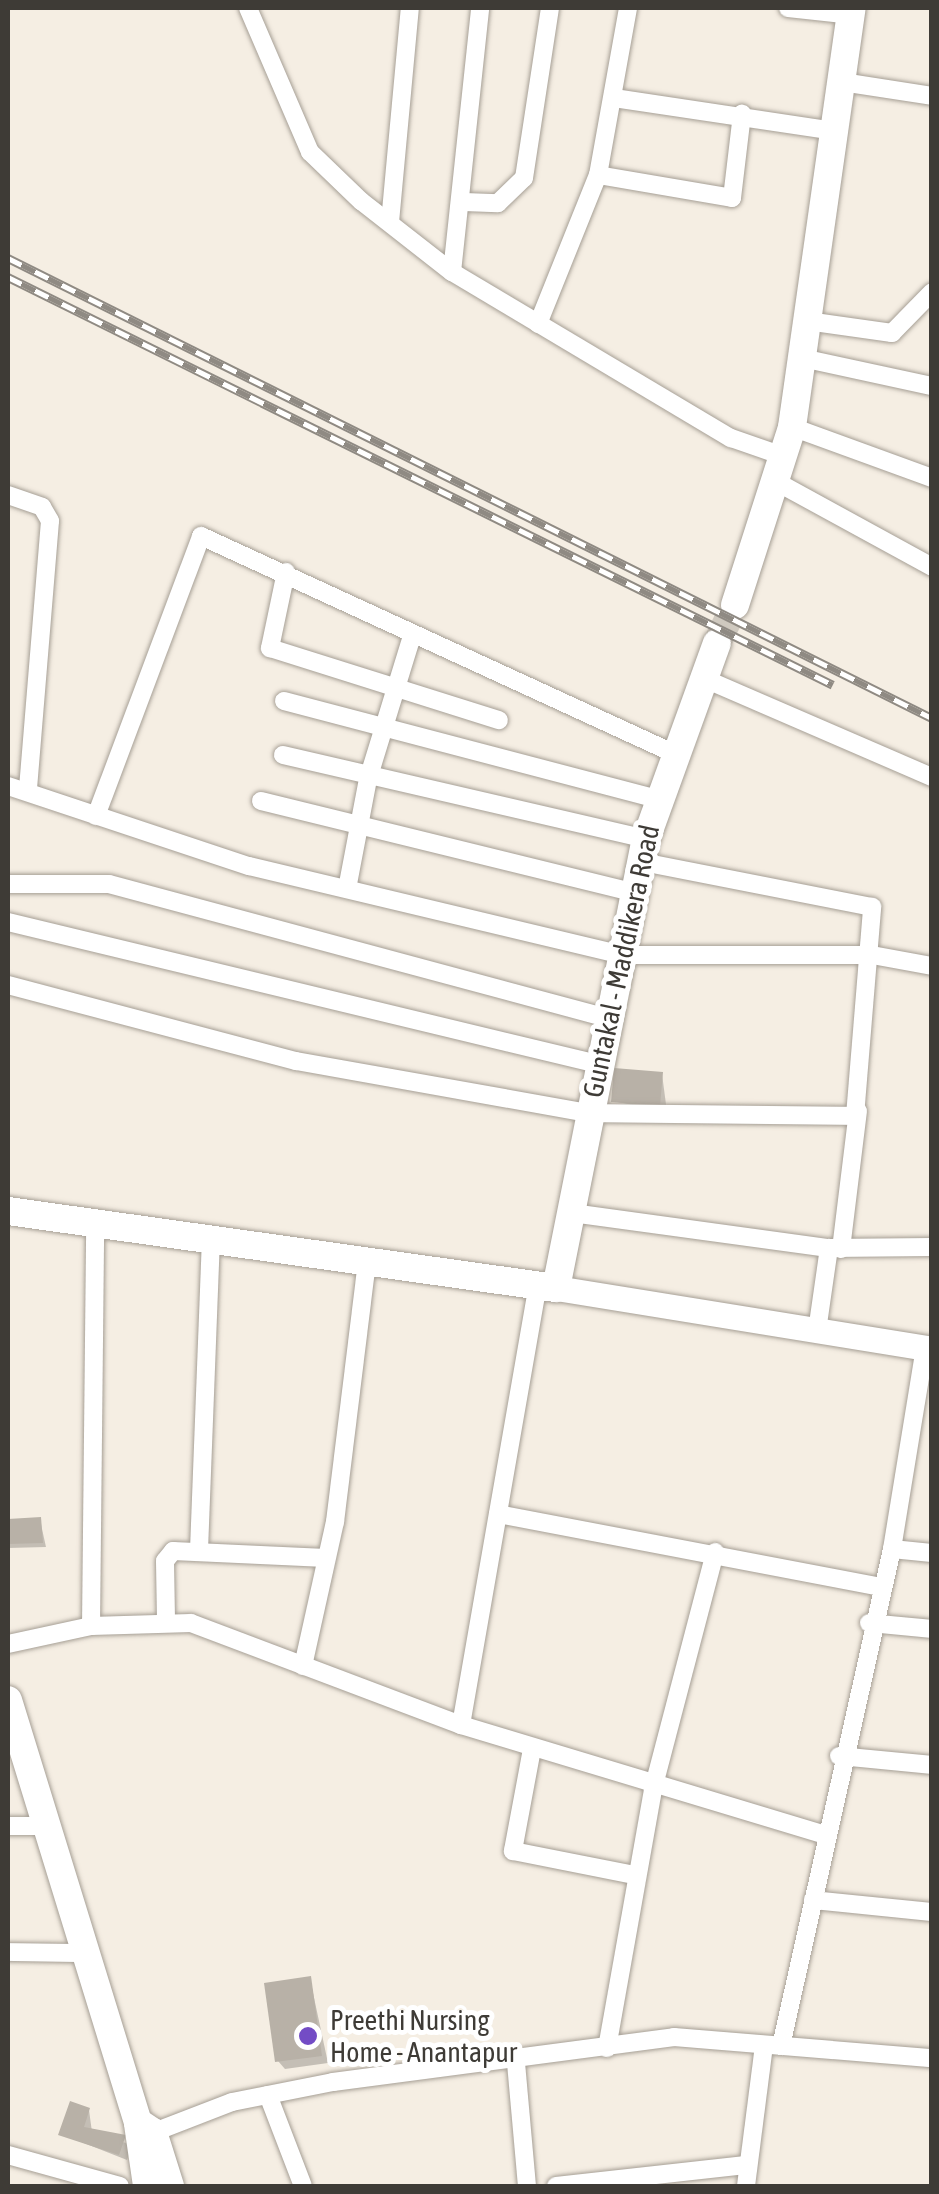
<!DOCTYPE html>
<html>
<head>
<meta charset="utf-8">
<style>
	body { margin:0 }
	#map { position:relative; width:939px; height:2194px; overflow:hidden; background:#f5eee3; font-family:"Asap Condensed",sans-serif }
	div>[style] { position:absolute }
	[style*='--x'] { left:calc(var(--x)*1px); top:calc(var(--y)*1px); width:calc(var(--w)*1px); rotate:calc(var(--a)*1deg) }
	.shadow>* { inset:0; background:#0003 }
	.building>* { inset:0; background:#b8b1a7 }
	.primary-tunnel>* { height:28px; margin-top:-14px; transform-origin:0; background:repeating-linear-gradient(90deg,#d0cac0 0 28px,transparent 0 42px) }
	.roads { filter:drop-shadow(0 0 2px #a69f95) drop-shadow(0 0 2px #a69f95) }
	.street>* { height:18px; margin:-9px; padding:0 9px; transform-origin:9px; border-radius:9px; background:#fff }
	.secondary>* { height:25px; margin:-12.5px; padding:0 12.5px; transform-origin:12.5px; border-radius:12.5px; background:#fff }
	.primary>* { height:28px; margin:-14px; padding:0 14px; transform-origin:14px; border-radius:14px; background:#fff }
	.rail>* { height:9px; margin-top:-4.5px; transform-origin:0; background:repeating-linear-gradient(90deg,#fff 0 15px,#8f8a83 0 30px); box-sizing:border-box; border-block:2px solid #8f8a83 }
	.dots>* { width:28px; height:28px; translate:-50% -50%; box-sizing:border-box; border:5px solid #fff; border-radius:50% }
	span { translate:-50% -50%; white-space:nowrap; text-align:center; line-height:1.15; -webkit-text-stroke:10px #fff; paint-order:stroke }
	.street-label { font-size:28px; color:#3e3b36 }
	.poi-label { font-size:28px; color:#3e3b36 }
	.left { translate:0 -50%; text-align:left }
	.frame { position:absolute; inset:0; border:10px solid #3e3b36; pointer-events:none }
</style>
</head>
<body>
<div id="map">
	<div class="shadow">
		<i style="clip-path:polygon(662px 1074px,667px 1112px,613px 1101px)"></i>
		<i style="clip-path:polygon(40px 1520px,46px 1547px,8px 1548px,8px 1521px)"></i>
		<i style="clip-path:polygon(310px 1979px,328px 2063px,285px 2069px,278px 2061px)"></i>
		<i style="clip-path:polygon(89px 2110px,92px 2132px,132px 2145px,127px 2160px,61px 2134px)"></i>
	</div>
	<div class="building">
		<i style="clip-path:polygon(614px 1068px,663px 1072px,660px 1106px,611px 1102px)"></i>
		<i style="clip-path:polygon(41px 1517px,43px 1543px,8px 1544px,8px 1519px)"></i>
		<i style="clip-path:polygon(311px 1976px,322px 2056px,275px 2062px,264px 1983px)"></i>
		<i style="clip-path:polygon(70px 2101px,90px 2108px,84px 2127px,126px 2135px,119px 2155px,58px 2135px)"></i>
	</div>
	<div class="primary-tunnel">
		<i style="--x:717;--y:643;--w:42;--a:-64.7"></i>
	</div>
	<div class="roads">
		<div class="street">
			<i style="--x:248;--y:8;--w:157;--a:66.7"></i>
			<i style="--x:310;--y:152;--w:71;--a:43.9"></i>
			<i style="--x:361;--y:201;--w:115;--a:38"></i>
			<i style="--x:452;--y:272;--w:325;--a:30.8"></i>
			<i style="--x:731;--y:438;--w:55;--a:19.1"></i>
			<i style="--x:788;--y:8;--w:63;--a:6.3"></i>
			<i style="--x:842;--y:82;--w:91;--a:8.8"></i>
			<i style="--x:614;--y:98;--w:222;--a:8.5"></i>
			<i style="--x:598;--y:175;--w:136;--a:9.7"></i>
			<i style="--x:732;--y:198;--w:85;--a:-83.2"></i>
			<i style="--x:464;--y:202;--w:34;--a:2"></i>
			<i style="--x:498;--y:203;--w:36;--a:-44"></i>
			<i style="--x:524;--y:178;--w:172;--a:-81.3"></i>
			<i style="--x:390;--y:222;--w:215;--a:-84.7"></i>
			<i style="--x:452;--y:272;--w:265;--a:-83.9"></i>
			<i style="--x:807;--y:321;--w:86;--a:8"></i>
			<i style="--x:892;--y:333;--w:57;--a:-45.7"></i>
			<i style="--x:538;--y:324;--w:161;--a:-68.1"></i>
			<i style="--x:598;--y:175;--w:170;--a:-79.8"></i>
			<i style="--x:802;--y:358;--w:133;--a:12.2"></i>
			<i style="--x:792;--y:427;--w:149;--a:20"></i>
			<i style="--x:775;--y:481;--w:179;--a:28.7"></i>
			<i style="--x:8;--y:495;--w:36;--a:19"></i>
			<i style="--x:42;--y:507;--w:16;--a:60"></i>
			<i style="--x:50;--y:521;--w:271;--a:94.7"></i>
			<i style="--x:286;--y:572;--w:78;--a:101.9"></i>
			<i style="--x:270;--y:648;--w:240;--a:17.5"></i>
			<i style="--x:703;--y:678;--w:249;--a:23.4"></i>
			<i style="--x:284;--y:701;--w:386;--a:14.7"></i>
			<i style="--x:283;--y:755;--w:373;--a:13"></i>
			<i style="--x:8;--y:786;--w:254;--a:18.4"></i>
			<i style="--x:249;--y:866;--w:385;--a:13.4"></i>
			<i style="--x:624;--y:955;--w:248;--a:0"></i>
			<i style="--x:872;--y:955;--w:61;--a:10.4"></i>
			<i style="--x:261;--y:801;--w:386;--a:13.8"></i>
			<i style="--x:96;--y:816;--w:299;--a:-69.4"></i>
			<i style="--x:201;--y:536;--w:519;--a:24.69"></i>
			<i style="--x:8;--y:884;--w:101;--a:0"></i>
			<i style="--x:109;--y:884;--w:520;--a:15.05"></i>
			<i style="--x:347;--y:889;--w:112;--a:-79.2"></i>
			<i style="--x:368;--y:779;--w:150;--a:-72.9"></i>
			<i style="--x:8;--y:922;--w:611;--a:13.54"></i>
			<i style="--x:8;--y:985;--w:298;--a:14.8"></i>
			<i style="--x:296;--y:1061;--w:297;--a:10.1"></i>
			<i style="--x:588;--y:1113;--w:267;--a:0.6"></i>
			<i style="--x:855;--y:1116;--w:210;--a:-85.3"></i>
			<i style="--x:872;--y:907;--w:234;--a:-168.9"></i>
			<i style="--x:572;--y:1213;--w:259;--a:7.8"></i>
			<i style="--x:829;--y:1248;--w:103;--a:-0.6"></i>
			<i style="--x:841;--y:1249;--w:139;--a:-83"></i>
			<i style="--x:817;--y:1331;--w:84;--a:-81.8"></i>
			<i style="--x:498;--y:1514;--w:388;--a:10.8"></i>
			<i style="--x:892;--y:1549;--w:40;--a:5.7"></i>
			<i style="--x:199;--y:1550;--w:310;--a:-87.8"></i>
			<i style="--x:166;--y:1619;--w:58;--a:-91"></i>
			<i style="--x:165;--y:1561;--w:13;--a:-51"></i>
			<i style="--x:173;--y:1551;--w:153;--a:2.6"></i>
			<i style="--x:869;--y:1623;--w:63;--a:5.4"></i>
			<i style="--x:91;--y:1626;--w:404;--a:-89.4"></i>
			<i style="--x:8;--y:1644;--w:85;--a:-12.2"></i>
			<i style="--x:91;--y:1626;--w:100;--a:-1.7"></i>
			<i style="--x:191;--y:1623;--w:289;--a:20.7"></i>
			<i style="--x:461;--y:1725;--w:380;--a:16.8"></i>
			<i style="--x:303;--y:1666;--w:148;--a:-77.5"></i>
			<i style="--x:335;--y:1522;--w:264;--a:-83"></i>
			<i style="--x:461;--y:1725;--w:447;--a:-80.1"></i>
			<i style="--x:532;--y:1749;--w:104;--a:100.6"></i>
			<i style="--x:513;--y:1851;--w:123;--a:11.2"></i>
			<i style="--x:839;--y:1756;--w:93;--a:5.5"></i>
			<i style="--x:8;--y:1826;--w:37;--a:0"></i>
			<i style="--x:813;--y:1900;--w:120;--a:5.8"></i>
			<i style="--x:8;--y:1952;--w:76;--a:0.8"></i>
			<i style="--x:781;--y:2046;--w:509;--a:-77.41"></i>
			<i style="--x:892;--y:1549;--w:204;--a:-80.7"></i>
			<i style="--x:607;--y:2048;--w:263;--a:-79.9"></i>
			<i style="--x:653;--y:1789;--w:245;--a:-75.3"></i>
			<i style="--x:516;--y:2063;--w:123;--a:84.9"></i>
			<i style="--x:268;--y:2095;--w:97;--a:69"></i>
			<i style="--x:144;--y:2136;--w:94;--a:-21.1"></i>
			<i style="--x:232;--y:2102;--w:103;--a:-11.2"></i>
			<i style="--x:333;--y:2082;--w:344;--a:-7.5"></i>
			<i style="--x:674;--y:2037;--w:259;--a:4.7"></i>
			<i style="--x:8;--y:2155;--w:116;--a:15.5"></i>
			<i style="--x:556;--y:2186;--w:191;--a:-6.3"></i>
			<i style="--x:746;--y:2186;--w:142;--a:-82.7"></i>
		</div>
		<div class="secondary">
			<i style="--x:556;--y:1288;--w:381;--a:9.2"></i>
		</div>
		<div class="primary">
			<i style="--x:735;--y:605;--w:187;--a:-72.2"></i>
			<i style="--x:792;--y:427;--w:423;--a:-81.9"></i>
			<i style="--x:8;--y:1211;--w:553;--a:8"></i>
			<i style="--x:556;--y:1288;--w:458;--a:-78.7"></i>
			<i style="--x:646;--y:839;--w:208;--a:-70.1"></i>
			<i style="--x:8;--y:1700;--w:442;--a:72.9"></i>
			<i style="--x:138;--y:2122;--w:18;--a:34"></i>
			<i style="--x:153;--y:2132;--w:57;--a:72.5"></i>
			<i style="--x:138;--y:2124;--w:63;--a:81.7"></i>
		</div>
	</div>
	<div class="rail">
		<i style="--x:8;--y:258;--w:1032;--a:26.47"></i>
		<i style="--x:8;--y:277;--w:920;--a:26.31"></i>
	</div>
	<div class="dots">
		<i style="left:308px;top:2036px;background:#734cc5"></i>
	</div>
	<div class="street-label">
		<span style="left:621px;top:961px;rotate:-78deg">Guntakal - Maddikera Road</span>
	</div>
	<div class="poi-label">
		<span class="left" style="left:330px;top:2036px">Preethi Nursing<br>Home - Anantapur</span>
	</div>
	<div class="frame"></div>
</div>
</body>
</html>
